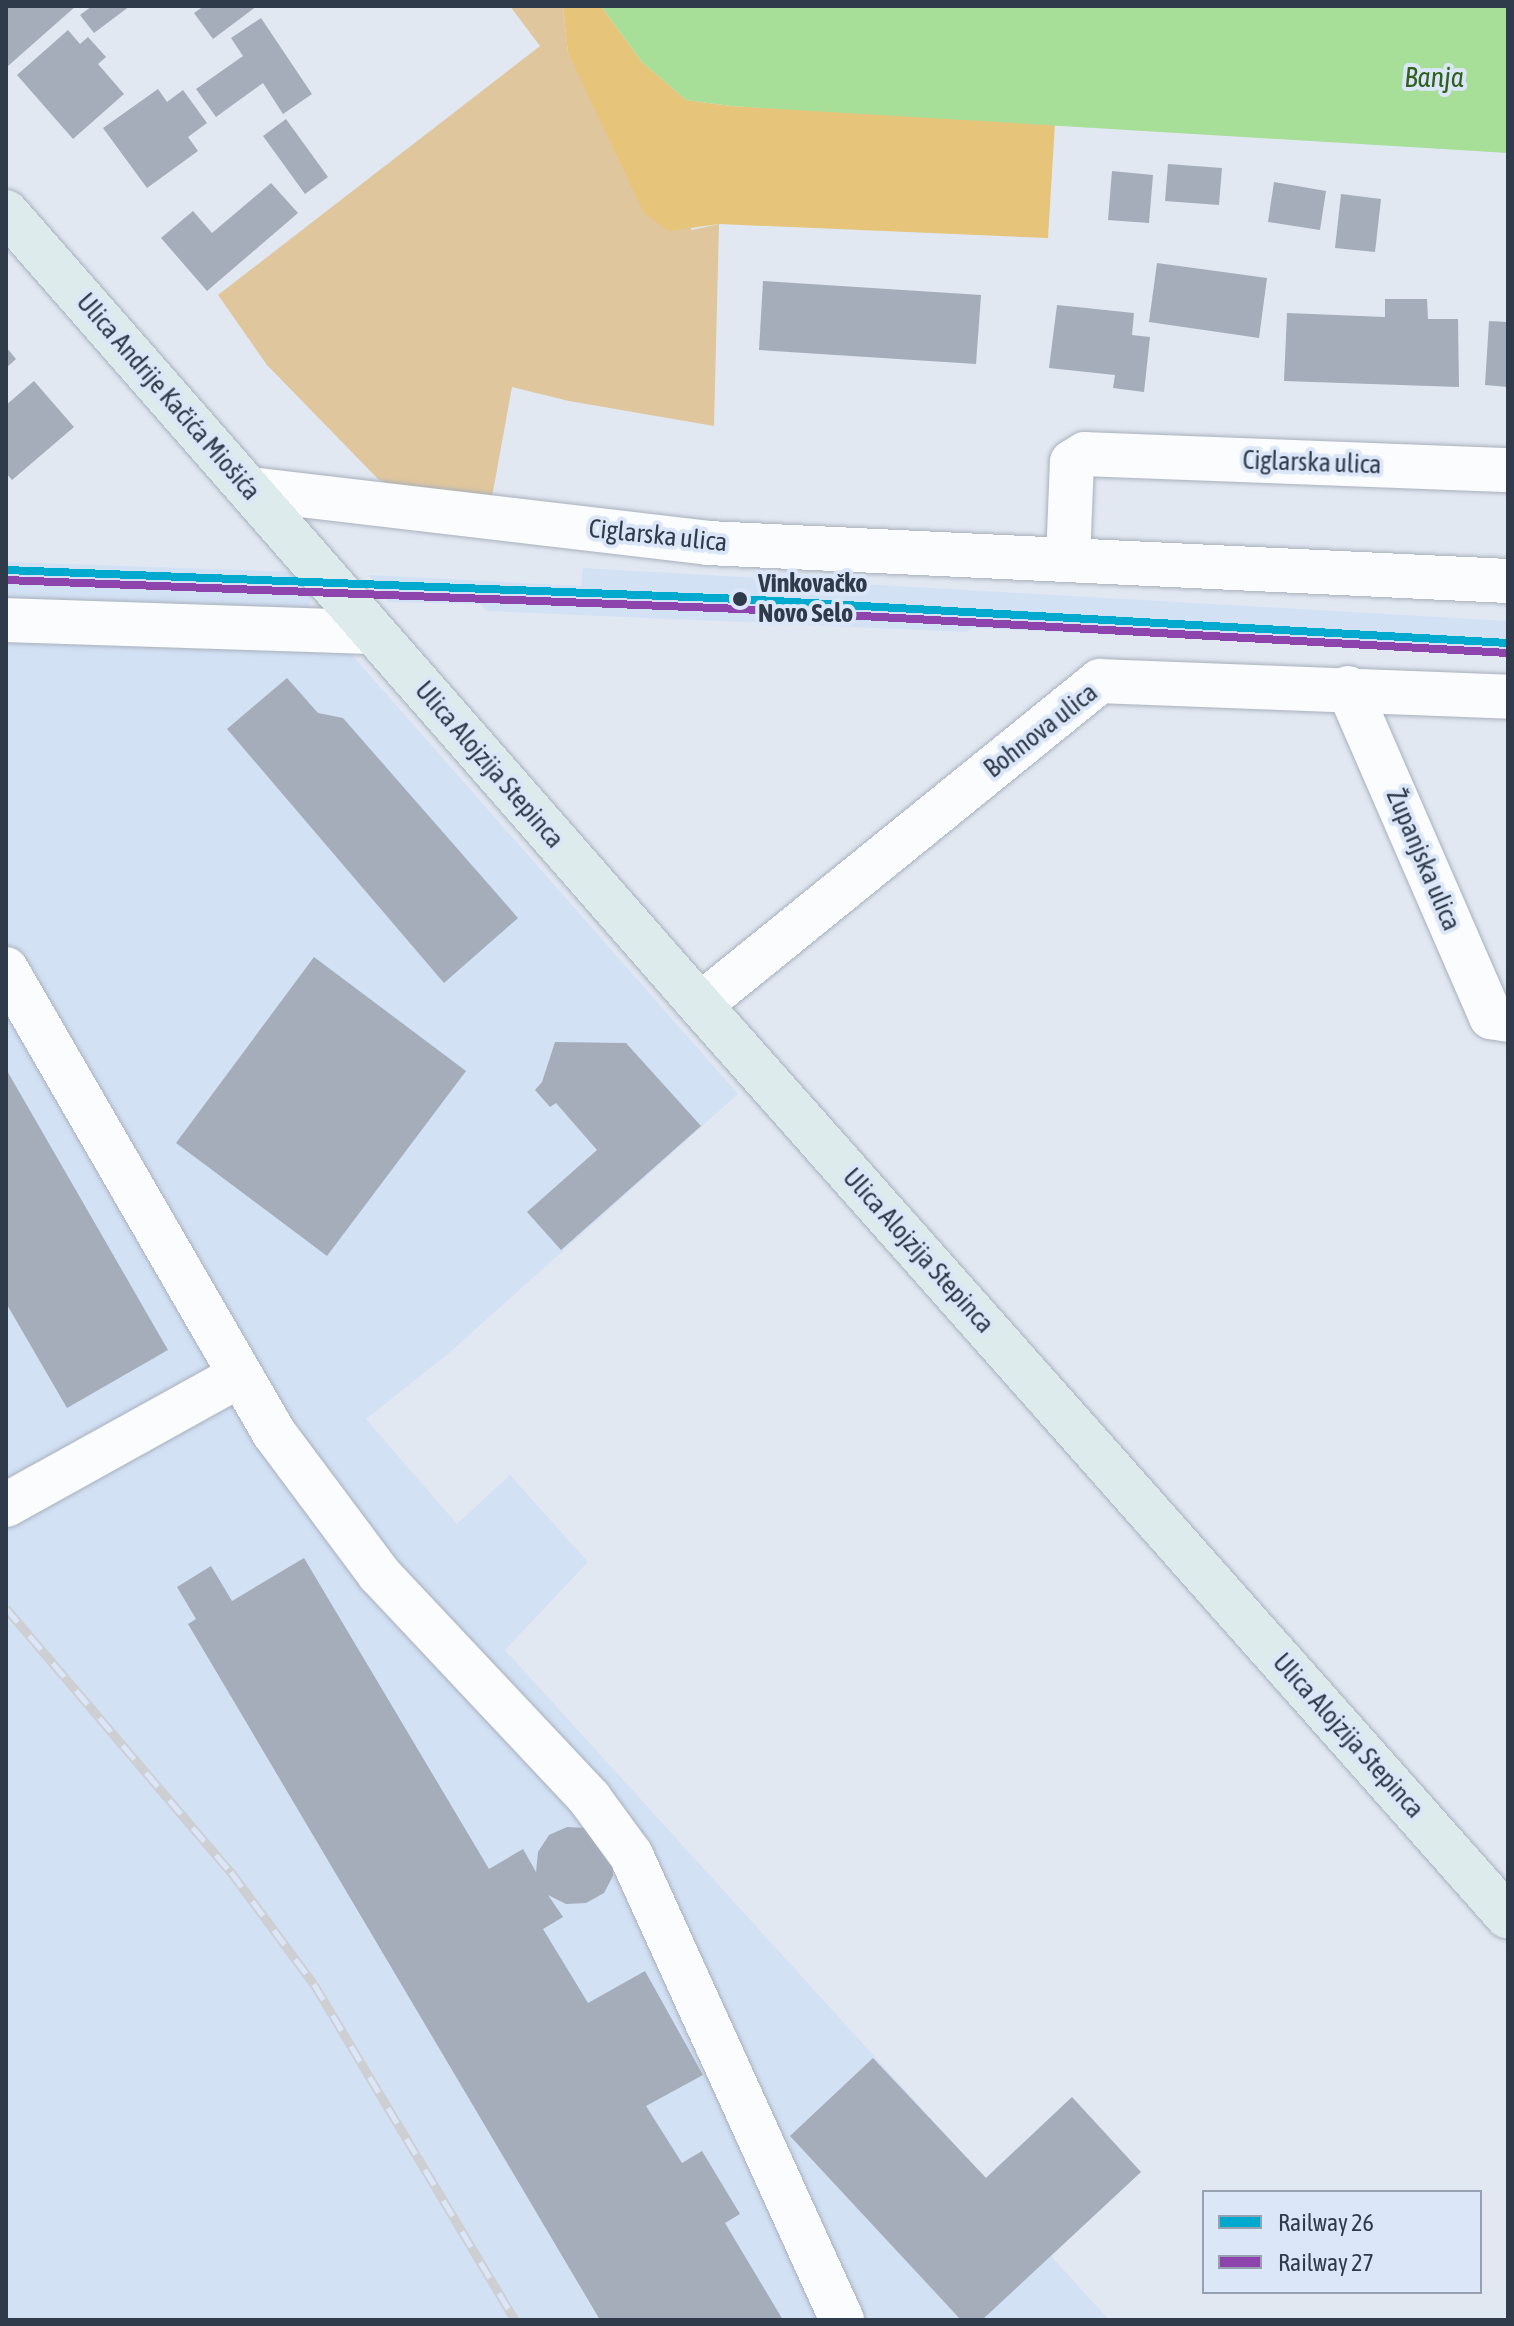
<!DOCTYPE html>
<html>
<head>
<meta charset="utf-8">
<style>
	body { margin:0 }
	#map { position:relative; width:1514px; height:2326px; overflow:hidden; background:#e1e8f2; font-family:"Asap Condensed",sans-serif }
	div>[style] { position:absolute }
	[style*='--x'] { left:calc(var(--x)*1px); top:calc(var(--y)*1px); width:calc(var(--w)*1px); rotate:calc(var(--a)*1deg) }
	.built>* { inset:0; background:#d3e1f5 }
	.green>* { inset:0; background:#dfc69d }
	.forest>* { inset:0; background:#e6c47a }
	.water>* { inset:0; background:#a7de98 }
	.building>* { inset:0; background:#a4adb9 }
	.roads { filter:drop-shadow(0 0 2px #a8b0bc) drop-shadow(0 0 2px #a8b0bc) }
	.minor>* { height:44px; margin:-22px; padding:0 22px; transform-origin:22px; border-radius:22px; background:#fafcfd }
	.major>* { height:44px; margin:-22px; padding:0 22px; transform-origin:22px; border-radius:22px; background:#deebec }
	.rail>* { height:9px; margin-top:-4.5px; transform-origin:0; background:repeating-linear-gradient(90deg,#dbe7f8 0 18px,#cdcfd3 0 36px); box-sizing:border-box; border-block:2px solid #cdcfd3 }
	.rail-1>* { height:8px; margin:-4px; padding:0 4px; transform-origin:4px; border-radius:4px; background:#00a9ce }
	.rail-2>* { height:8px; margin:-4px; padding:0 4px; transform-origin:4px; border-radius:4px; background:#8e44ad }
	.dots>* { width:22px; height:22px; translate:-50% -50%; box-sizing:border-box; border:4px solid #dbe7f8; border-radius:50% }
	span { translate:-50% -50%; white-space:nowrap; text-align:center; line-height:1.15; -webkit-text-stroke:8px #dbe7f8; paint-order:stroke }
	.street-label { font-size:26px; color:#2f3a4a }
	.stop-label { font-size:26px; color:#2f3a4a; font-weight:700 }
	.left { translate:0 -50%; text-align:left }
	.water-label { font-size:28px; color:#31611d; font-style:italic }
	.frame { position:absolute; inset:0; border:8px solid #2f3a4a; pointer-events:none }
	.legend { position:absolute; left:1202px; top:2190px; width:280px; height:104px; box-sizing:border-box; background:#dbe7f8; border:2px solid #96a2b2; margin:0; padding:10px 14px; list-style:none; font-size:24px; color:#2f3a4a }
	.legend li { display:flex; align-items:center; gap:16px; height:40px }
	.legend b { width:40px; border:2px solid #96a2b2 }
</style>
</head>
<body>
<div id="map">
	<div class="built">
		<i style="clip-path:polygon(6px 562px,300px 572px,311px 596px,309px 606px,738px 1094px,449px 1353px,366px 1419px,457px 1524px,510px 1475px,588px 1562px,505px 1650px,985px 2178px,1072px 2097px,1141px 2172px,1051px 2256px,1109px 2320px,6px 2320px)"></i>
		<i style="clip-path:polygon(583px 568px,1508px 621px,1508px 653px,972px 628px,967px 632px,487px 611px,480px 604px,388px 602px,369px 575px,581px 586px)"></i>
	</div>
	<div class="green">
		<i style="clip-path:polygon(510px 6px,563px 6px,568px 53px,604px 126px,692px 230px,719px 224px,714px 426px,569px 401px,512px 387px,489px 513px,415px 496px,378px 479px,267px 365px,218px 295px,540px 46px)"></i>
	</div>
	<div class="forest">
		<i style="clip-path:polygon(563px 6px,601px 6px,642px 62px,686px 100px,731px 106px,1055px 123px,1048px 238px,719px 224px,669px 231px,644px 213px,568px 53px)"></i>
	</div>
	<div class="water">
		<i style="clip-path:polygon(601px 6px,1508px 6px,1508px 153px,731px 106px,686px 100px,642px 62px)"></i>
	</div>
	<div class="building">
		<i style="clip-path:polygon(6px 6px,76px 6px,8px 66px)"></i>
		<i style="clip-path:polygon(92px 6px,130px 6px,94px 33px,80px 15px)"></i>
		<i style="clip-path:polygon(204px 6px,257px 6px,213px 39px,194px 13px)"></i>
		<i style="clip-path:polygon(261px 18px,312px 94px,283px 114px,263px 83px,216px 117px,196px 89px,243px 56px,231px 38px)"></i>
		<i style="clip-path:polygon(68px 30px,80px 44px,88px 37px,106px 57px,98px 64px,124px 94px,73px 139px,17px 75px)"></i>
		<i style="clip-path:polygon(158px 89px,167px 102px,183px 90px,207px 123px,188px 137px,198px 151px,147px 188px,103px 128px)"></i>
		<i style="clip-path:polygon(286px 119px,328px 177px,305px 194px,263px 136px)"></i>
		<i style="clip-path:polygon(1168px 164px,1222px 168px,1219px 205px,1165px 201px)"></i>
		<i style="clip-path:polygon(1112px 171px,1153px 175px,1149px 223px,1108px 220px)"></i>
		<i style="clip-path:polygon(1274px 182px,1326px 191px,1320px 230px,1268px 222px)"></i>
		<i style="clip-path:polygon(271px 183px,298px 213px,207px 291px,161px 238px,193px 211px,212px 233px)"></i>
		<i style="clip-path:polygon(1341px 194px,1381px 199px,1375px 252px,1335px 248px)"></i>
		<i style="clip-path:polygon(1157px 263px,1267px 278px,1259px 338px,1149px 322px)"></i>
		<i style="clip-path:polygon(763px 281px,981px 295px,976px 364px,759px 350px)"></i>
		<i style="clip-path:polygon(1385px 299px,1427px 299px,1428px 319px,1458px 319px,1459px 387px,1284px 381px,1287px 313px,1385px 317px)"></i>
		<i style="clip-path:polygon(1057px 305px,1134px 313px,1132px 335px,1150px 337px,1144px 392px,1113px 388px,1115px 375px,1049px 368px)"></i>
		<i style="clip-path:polygon(1489px 321px,1508px 322px,1508px 387px,1485px 385px)"></i>
		<i style="clip-path:polygon(6px 347px,16px 359px,6px 368px)"></i>
		<i style="clip-path:polygon(34px 381px,74px 427px,12px 480px,6px 473px,6px 405px)"></i>
		<i style="clip-path:polygon(287px 678px,318px 713px,343px 718px,518px 918px,444px 983px,227px 729px)"></i>
		<i style="clip-path:polygon(314px 957px,466px 1071px,327px 1256px,176px 1143px)"></i>
		<i style="clip-path:polygon(555px 1042px,626px 1043px,701px 1126px,561px 1250px,527px 1212px,597px 1150px,556px 1103px,550px 1107px,535px 1090px,542px 1082px)"></i>
		<i style="clip-path:polygon(6px 1069px,168px 1350px,67px 1408px,6px 1303px)"></i>
		<i style="clip-path:polygon(304px 1558px,489px 1869px,523px 1849px,536px 1872px,538px 1852px,549px 1835px,567px 1827px,587px 1828px,613px 1856px,613px 1876px,604px 1893px,586px 1903px,566px 1904px,548px 1895px,563px 1917px,543px 1929px,588px 2003px,645px 1971px,703px 2075px,646px 2106px,682px 2163px,702px 2151px,740px 2214px,725px 2223px,783px 2320px,600px 2320px,188px 1624px,196px 1619px,177px 1587px,211px 1566px,232px 1601px)"></i>
		<i style="clip-path:polygon(873px 2058px,986px 2178px,1072px 2097px,1141px 2172px,982px 2320px,961px 2320px,790px 2136px)"></i>
	</div>
	<div class="roads">
		<div class="minor">
			<i style="--x:249;--y:489;--w:462;--a:6.7"></i>
			<i style="--x:708;--y:543;--w:801;--a:2.72"></i>
			<i style="--x:1068;--y:560;--w:98;--a:-87.7"></i>
			<i style="--x:1072;--y:462;--w:15;--a:-32"></i>
			<i style="--x:1085;--y:454;--w:423;--a:2.2"></i>
			<i style="--x:6;--y:620;--w:366;--a:1.9"></i>
			<i style="--x:1348;--y:688;--w:359;--a:66.5"></i>
			<i style="--x:1491;--y:1017;--w:17;--a:10"></i>
			<i style="--x:6;--y:969;--w:536;--a:59.99"></i>
			<i style="--x:274;--y:1433;--w:176;--a:53.3"></i>
			<i style="--x:379;--y:1574;--w:308;--a:46.8"></i>
			<i style="--x:590;--y:1799;--w:69;--a:53.8"></i>
			<i style="--x:631;--y:1855;--w:511;--a:65.59"></i>
			<i style="--x:700;--y:1005;--w:515;--a:-39.01"></i>
			<i style="--x:1100;--y:681;--w:408;--a:2.2"></i>
			<i style="--x:6;--y:1505;--w:266;--a:-29"></i>
		</div>
		<div class="major">
			<i style="--x:6;--y:212;--w:1054;--a:48.81"></i>
			<i style="--x:700;--y:1005;--w:1218;--a:48.46"></i>
		</div>
	</div>
	<div class="rail">
		<i style="--x:6;--y:1608;--w:347;--a:49.6"></i>
		<i style="--x:231;--y:1872;--w:139;--a:53.5"></i>
		<i style="--x:314;--y:1984;--w:392;--a:59.1"></i>
	</div>
	<div class="rail-1">
		<i style="--x:6;--y:570;--w:735;--a:2.26"></i>
		<i style="--x:740;--y:599;--w:769;--a:3.28"></i>
	</div>
	<div class="rail-2">
		<i style="--x:6;--y:580;--w:735;--a:2.26"></i>
		<i style="--x:740;--y:609;--w:768;--a:3.28"></i>
	</div>
	<div class="dots">
		<i style="left:740px;top:599px;background:#2f3a4a"></i>
	</div>
	<div class="street-label">
		<span style="left:168px;top:397px;rotate:49deg">Ulica Andrije Kačića Miošića</span>
		<span style="left:1312px;top:463px;rotate:2deg">Ciglarska ulica</span>
		<span style="left:658px;top:536px;rotate:6deg">Ciglarska ulica</span>
		<span style="left:1041px;top:731px;rotate:-38deg">Bohnova ulica</span>
		<span style="left:489px;top:765px;rotate:49deg">Ulica Alojzija Stepinca</span>
		<span style="left:1423px;top:860px;rotate:67deg">Županjska ulica</span>
		<span style="left:918px;top:1251px;rotate:48deg">Ulica Alojzija Stepinca</span>
		<span style="left:1348px;top:1736px;rotate:48deg">Ulica Alojzija Stepinca</span>
	</div>
	<div class="stop-label">
		<span class="left" style="left:758px;top:599px">Vinkovačko<br>Novo Selo</span>
	</div>
	<div class="water-label">
		<span style="left:1434px;top:77px">Banja</span>
	</div>
	<div class="frame"></div>
	<ul class="legend">
	<li><b style="height:10px;background:#00a9ce"></b>Railway 26</li>
	<li><b style="height:10px;background:#8e44ad"></b>Railway 27</li>
	</ul>
</div>
</body>
</html>
